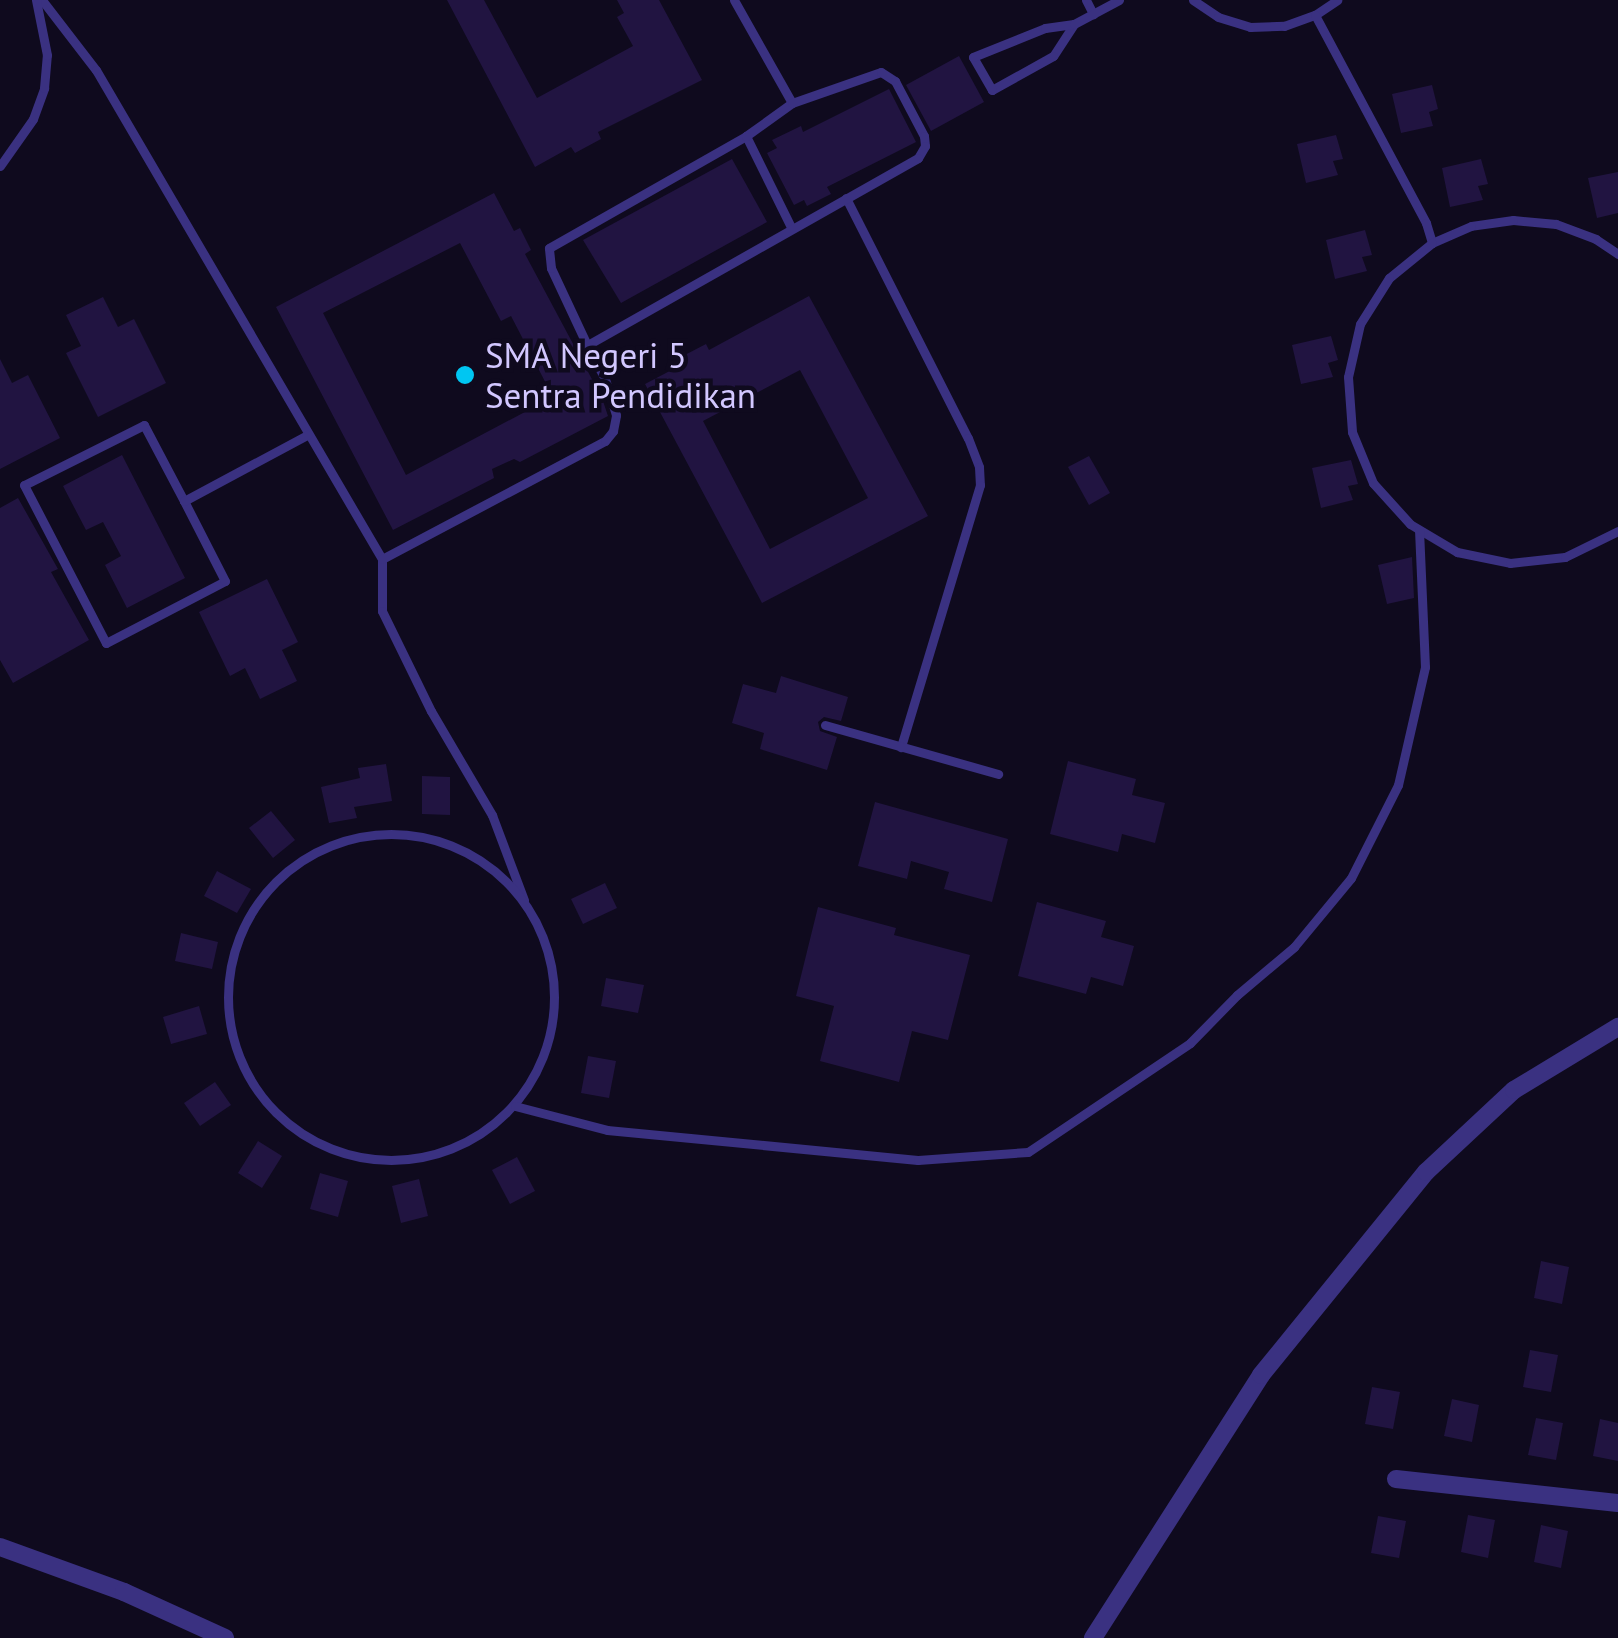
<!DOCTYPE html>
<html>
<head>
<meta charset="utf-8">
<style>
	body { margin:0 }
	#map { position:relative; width:1618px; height:1638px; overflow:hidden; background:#0f0a1e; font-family:"PT Sans",sans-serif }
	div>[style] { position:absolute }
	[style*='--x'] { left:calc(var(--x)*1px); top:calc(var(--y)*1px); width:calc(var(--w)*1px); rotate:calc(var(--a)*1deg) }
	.building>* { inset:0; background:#211441 }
	.lane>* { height:9px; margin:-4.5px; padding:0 4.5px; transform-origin:4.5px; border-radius:4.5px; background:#3a3181 }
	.lane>.ring { margin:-4.5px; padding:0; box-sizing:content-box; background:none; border:9px solid #3a3181; border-radius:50% }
	.street>* { height:18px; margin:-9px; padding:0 9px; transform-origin:9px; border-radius:9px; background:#3a3181 }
	.dots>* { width:28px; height:28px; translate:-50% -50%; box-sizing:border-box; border:5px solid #0f0a1e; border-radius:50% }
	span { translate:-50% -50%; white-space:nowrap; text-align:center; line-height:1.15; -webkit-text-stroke:9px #0f0a1e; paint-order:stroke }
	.poi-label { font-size:35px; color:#d2c7ff }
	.left { translate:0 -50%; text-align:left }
</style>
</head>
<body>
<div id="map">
	<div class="building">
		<i style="clip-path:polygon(447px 0,484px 0,537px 98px,633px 46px,617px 17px,624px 13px,617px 0,659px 0,702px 80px,598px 132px,601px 139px,575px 153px,571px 147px,535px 167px)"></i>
		<i style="clip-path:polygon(959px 56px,984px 102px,931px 131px,906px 85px)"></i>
		<i style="clip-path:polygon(1432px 85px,1438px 109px,1429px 112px,1433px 126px,1401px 133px,1392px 94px)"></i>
		<i style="clip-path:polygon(889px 89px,916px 142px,827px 187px,831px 194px,807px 206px,804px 200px,794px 205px,767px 153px,777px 148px,772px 140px,801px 126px,803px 132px)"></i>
		<i style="clip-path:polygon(1336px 135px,1343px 159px,1333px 161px,1338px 175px,1306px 183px,1297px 144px)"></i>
		<i style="clip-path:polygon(732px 159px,767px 222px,621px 303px,583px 240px)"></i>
		<i style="clip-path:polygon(1481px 159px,1488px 184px,1478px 186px,1483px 200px,1450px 207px,1442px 168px)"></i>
		<i style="clip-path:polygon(1618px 172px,1618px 213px,1597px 218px,1588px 178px)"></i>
		<i style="clip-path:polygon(evenodd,494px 193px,514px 231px,520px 228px,531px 250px,525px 254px,602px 398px,608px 416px,520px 462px,514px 459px,492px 469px,494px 478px,393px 530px,276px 307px,494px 193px,460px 243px,501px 321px,511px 316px,553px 397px,406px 475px,323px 313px,460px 243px)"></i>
		<i style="clip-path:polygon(1365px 230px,1372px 255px,1362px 257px,1367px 271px,1335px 279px,1326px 240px)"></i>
		<i style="clip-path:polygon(evenodd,809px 296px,928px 516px,762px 603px,645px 384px,683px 364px,679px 358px,706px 344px,709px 350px,809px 296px,800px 370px,868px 498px,770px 549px,703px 421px,800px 370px)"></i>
		<i style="clip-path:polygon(103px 297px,118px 327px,134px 319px,166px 383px,98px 417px,66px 353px,81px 346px,66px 315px)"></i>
		<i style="clip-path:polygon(1331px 336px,1338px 360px,1328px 363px,1333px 377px,1301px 384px,1292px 345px)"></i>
		<i style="clip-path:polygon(0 359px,12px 383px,28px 375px,60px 438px,0 469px)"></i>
		<i style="clip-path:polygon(122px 455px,185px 578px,127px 608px,105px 565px,121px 556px,103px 522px,86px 530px,63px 486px)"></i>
		<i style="clip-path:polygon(1089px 456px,1110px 493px,1089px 505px,1068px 467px)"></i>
		<i style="clip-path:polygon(1351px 460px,1358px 484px,1348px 486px,1353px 500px,1321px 508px,1312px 468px)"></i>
		<i style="clip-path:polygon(18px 498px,58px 569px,51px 572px,89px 640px,13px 683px,0 660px,0 508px)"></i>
		<i style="clip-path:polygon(1412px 557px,1414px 598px,1387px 604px,1378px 565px)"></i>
		<i style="clip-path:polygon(267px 579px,298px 642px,282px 650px,297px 681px,260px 699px,245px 668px,230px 676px,199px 612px)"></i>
		<i style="clip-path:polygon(781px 676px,848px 697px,841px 721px,824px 717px,818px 722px,820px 731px,837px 737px,827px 770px,760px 749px,764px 733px,732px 723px,743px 684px,776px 693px)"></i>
		<i style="clip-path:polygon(1068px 761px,1136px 779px,1132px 795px,1165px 803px,1155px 843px,1122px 834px,1118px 852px,1050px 834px)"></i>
		<i style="clip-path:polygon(386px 764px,392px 801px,354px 807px,357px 818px,329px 823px,321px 787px,360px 778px,358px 768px)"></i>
		<i style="clip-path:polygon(422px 776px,450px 777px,450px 815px,422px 814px)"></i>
		<i style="clip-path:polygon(875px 802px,1008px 839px,992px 902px,944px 889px,949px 872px,911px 861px,907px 879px,858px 866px)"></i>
		<i style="clip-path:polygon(271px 811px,295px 840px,273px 858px,249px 828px)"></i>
		<i style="clip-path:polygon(217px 871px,251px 889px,237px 913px,204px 896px)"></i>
		<i style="clip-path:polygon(605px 883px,617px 908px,583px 924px,571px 899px)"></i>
		<i style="clip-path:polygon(1037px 902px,1106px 921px,1101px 937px,1134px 946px,1123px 986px,1091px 977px,1086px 994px,1018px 976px)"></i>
		<i style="clip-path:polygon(818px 907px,896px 928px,894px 935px,970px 955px,948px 1040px,912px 1031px,899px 1082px,820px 1061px,834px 1006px,796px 996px)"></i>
		<i style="clip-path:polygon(181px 933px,218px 942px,212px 969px,175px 961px)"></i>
		<i style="clip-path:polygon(606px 978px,644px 985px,638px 1013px,601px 1006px)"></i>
		<i style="clip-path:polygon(199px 1006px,207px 1034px,171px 1044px,163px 1017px)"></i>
		<i style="clip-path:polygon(588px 1056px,616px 1061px,609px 1098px,581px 1093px)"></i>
		<i style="clip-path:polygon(215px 1082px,231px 1105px,200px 1126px,184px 1103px)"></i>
		<i style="clip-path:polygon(258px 1141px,282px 1156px,262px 1188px,238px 1173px)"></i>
		<i style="clip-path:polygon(517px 1157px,535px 1191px,510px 1204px,492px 1170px)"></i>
		<i style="clip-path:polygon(320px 1173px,348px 1181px,338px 1217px,310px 1209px)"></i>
		<i style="clip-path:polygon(419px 1179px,428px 1216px,401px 1223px,392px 1186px)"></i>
		<i style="clip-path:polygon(1541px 1261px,1569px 1267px,1562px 1304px,1534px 1298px)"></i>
		<i style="clip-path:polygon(1530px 1350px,1558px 1355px,1551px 1392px,1523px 1387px)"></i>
		<i style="clip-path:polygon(1372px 1387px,1400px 1392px,1393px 1429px,1365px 1424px)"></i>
		<i style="clip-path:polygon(1452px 1399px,1479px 1405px,1472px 1442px,1444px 1436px)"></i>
		<i style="clip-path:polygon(1536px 1418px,1563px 1423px,1556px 1460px,1528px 1455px)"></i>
		<i style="clip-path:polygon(1600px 1419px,1618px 1423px,1618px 1461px,1593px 1456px)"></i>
		<i style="clip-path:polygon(1468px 1515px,1495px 1520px,1488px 1558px,1461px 1552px)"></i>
		<i style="clip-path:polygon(1378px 1516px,1406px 1521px,1399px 1558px,1371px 1553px)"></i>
		<i style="clip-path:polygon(1541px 1525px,1568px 1531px,1561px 1568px,1534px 1562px)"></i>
	</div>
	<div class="lane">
		<i style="--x:42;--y:0;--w:88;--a:52.4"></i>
		<i style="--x:96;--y:70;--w:566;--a:59.68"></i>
		<i style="--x:382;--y:559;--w:52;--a:90"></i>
		<i style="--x:382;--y:611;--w:111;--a:63.9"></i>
		<i style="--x:431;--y:711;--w:121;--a:59.6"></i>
		<i style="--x:492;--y:815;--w:91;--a:69.4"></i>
		<i style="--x:734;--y:0;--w:118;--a:60.6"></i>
		<i style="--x:1086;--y:0;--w:16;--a:63"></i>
		<i style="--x:1193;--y:0;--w:30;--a:34"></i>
		<i style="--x:1218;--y:17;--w:34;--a:17"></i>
		<i style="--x:1250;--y:27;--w:34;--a:-2"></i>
		<i style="--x:1284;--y:26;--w:33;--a:-20"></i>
		<i style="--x:1315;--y:15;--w:27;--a:-34"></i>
		<i style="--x:1315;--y:15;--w:236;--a:61.9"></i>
		<i style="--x:1426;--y:223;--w:21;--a:73"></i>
		<i style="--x:1074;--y:24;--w:38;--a:123"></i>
		<i style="--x:1053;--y:56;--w:70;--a:150.9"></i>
		<i style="--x:992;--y:90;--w:38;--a:-120"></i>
		<i style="--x:973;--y:57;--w:78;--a:-21.9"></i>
		<i style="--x:1045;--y:28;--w:29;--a:-8"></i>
		<i style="--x:1074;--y:24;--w:51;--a:-28.1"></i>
		<i style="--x:746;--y:136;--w:102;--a:63.7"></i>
		<i style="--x:0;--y:166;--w:57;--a:-54.9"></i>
		<i style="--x:33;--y:119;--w:33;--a:-70"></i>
		<i style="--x:44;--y:88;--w:33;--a:-85"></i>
		<i style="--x:47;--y:55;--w:56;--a:-101.3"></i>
		<i style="--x:846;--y:198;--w:269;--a:63.1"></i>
		<i style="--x:968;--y:438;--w:31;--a:69"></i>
		<i style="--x:979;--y:467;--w:18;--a:87"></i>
		<i style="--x:980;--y:485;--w:274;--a:106.8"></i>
		<i style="--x:1618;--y:254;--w:27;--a:-146"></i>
		<i style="--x:1596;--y:239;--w:43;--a:-159.4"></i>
		<i style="--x:1556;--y:224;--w:43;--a:-174.7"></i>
		<i style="--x:1513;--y:220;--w:42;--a:171.9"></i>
		<i style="--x:1471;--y:226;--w:43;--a:156.4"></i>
		<i style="--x:1432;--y:243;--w:55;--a:140.9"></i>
		<i style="--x:1389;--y:278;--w:54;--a:122.2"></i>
		<i style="--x:1360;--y:324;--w:54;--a:102.8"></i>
		<i style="--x:1348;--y:377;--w:55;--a:85.8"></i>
		<i style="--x:1352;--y:432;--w:55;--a:67.6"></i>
		<i style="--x:1373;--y:483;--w:55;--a:47.9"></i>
		<i style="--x:1410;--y:524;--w:55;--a:30.8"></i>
		<i style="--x:1457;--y:552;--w:54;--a:11.7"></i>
		<i style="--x:1510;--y:563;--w:55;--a:-6.2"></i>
		<i style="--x:1565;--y:557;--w:59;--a:-26.1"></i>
		<i style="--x:184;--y:501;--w:86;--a:-117.8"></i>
		<i style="--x:144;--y:425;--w:134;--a:153.4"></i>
		<i style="--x:24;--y:485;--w:178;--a:62.6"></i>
		<i style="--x:106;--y:643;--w:134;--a:-27.5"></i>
		<i style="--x:225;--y:581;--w:90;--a:-117.1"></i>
		<i style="--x:184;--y:501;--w:140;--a:-28.2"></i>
		<i style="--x:382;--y:559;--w:252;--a:-27.9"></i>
		<i style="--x:605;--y:441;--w:13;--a:-51"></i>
		<i style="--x:613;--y:431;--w:16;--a:-79"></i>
		<i style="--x:616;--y:415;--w:38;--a:-107"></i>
		<i style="--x:605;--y:379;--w:38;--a:-118"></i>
		<i style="--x:587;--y:345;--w:85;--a:-115.1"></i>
		<i style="--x:551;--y:268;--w:20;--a:-96"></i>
		<i style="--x:549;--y:248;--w:227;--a:-29.6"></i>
		<i style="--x:746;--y:136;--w:57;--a:-35.7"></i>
		<i style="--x:792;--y:103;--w:94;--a:-19.2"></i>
		<i style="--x:881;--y:72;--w:17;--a:33"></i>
		<i style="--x:895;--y:81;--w:62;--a:62.2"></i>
		<i style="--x:924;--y:136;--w:10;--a:84"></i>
		<i style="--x:925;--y:146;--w:14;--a:120"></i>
		<i style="--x:918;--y:158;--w:380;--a:150.5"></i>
		<i style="--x:825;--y:725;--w:180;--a:15.8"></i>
		<i class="ring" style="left:228px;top:834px;width:317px;height:317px"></i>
		<i style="--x:515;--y:1106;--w:95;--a:14.6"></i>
		<i style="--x:607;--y:1130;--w:312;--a:5.5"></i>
		<i style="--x:918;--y:1160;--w:110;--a:-4.2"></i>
		<i style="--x:1028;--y:1152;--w:195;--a:-33.9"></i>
		<i style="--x:1190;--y:1043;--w:67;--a:-45.6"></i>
		<i style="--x:1237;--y:995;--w:75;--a:-40.1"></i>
		<i style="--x:1294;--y:947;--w:89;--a:-50.4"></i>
		<i style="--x:1351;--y:878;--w:104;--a:-63.2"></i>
		<i style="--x:1398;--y:785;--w:121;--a:-77.1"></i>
		<i style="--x:1425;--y:667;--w:137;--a:-92.5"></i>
	</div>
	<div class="street">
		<i style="--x:1396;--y:1479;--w:223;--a:6.2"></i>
		<i style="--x:0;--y:1547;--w:132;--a:19.9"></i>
		<i style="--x:124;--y:1592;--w:111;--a:24.5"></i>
		<i style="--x:1093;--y:1638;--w:312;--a:-57.4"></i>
		<i style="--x:1261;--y:1375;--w:262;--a:-50.9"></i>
		<i style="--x:1426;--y:1172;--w:120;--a:-43"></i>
		<i style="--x:1514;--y:1090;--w:122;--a:-31.2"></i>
	</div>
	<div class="dots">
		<i style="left:465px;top:375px;background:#00c6f2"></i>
	</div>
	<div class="poi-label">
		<span class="left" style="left:485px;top:375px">SMA Negeri 5<br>Sentra Pendidikan</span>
	</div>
</div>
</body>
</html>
